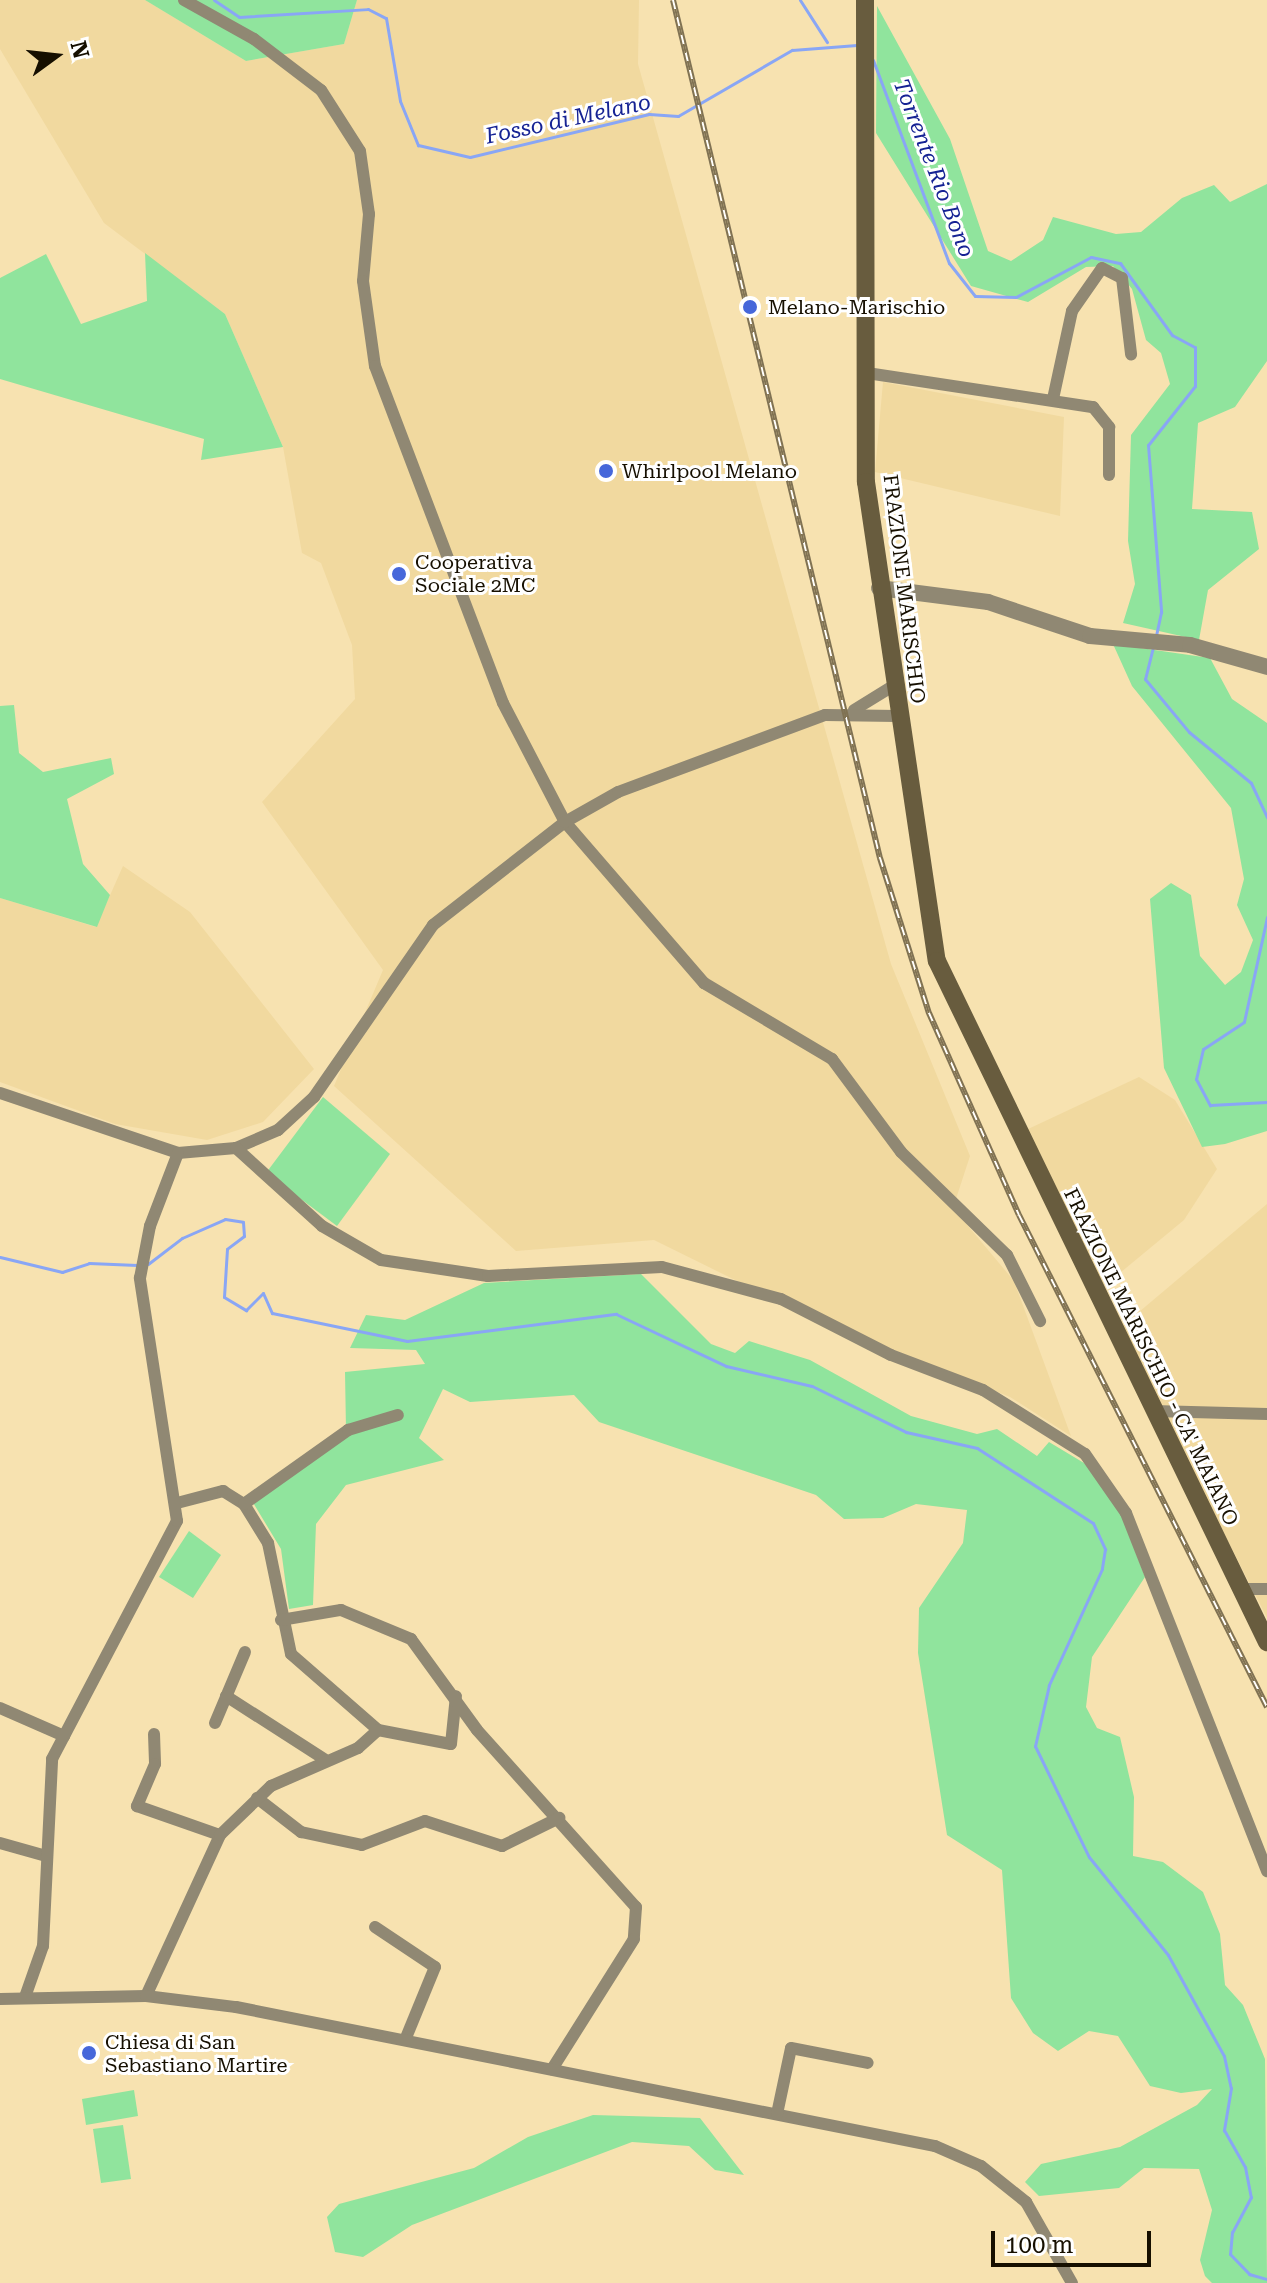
<!DOCTYPE html>
<html>
<head>
<meta charset="utf-8">
<style>
	body { margin:0 }
	#map { position:relative; width:1267px; height:2283px; overflow:hidden; background:#f7e2b0; font-family:"Roboto Serif",serif }
	div>[style] { position:absolute }
	[style*='--x'] { left:calc(var(--x)*1px); top:calc(var(--y)*1px); width:calc(var(--w)*1px); rotate:calc(var(--a)*1deg) }
	.built>* { inset:0; background:#f1d99f }
	.green>* { inset:0; background:#90e49d }
	.stream>* { height:3px; margin:-1.5px; padding:0 1.5px; transform-origin:1.5px; border-radius:1.5px; background:#89a6f5 }
	.minor>* { height:12px; margin:-6px; padding:0 6px; transform-origin:6px; border-radius:6px; background:#908873 }
	.tertiary>* { height:16px; margin:-8px; padding:0 8px; transform-origin:8px; border-radius:8px; background:#908873 }
	.secondary>* { height:18px; margin:-9px; padding:0 9px; transform-origin:9px; border-radius:9px; background:#685c3e }
	.rail>* { height:6px; margin-top:-3px; transform-origin:0; background:repeating-linear-gradient(90deg,#fff 0 9px,#807253 0 18px); box-sizing:border-box; border-block:2px solid #807253 }
	.dots>* { width:22px; height:22px; translate:-50% -50%; box-sizing:border-box; border:4px solid #fff; border-radius:50% }
	span { translate:-50% -50%; white-space:nowrap; text-align:center; line-height:1.15; -webkit-text-stroke:6px #fff; paint-order:stroke }
	.poi-label { font-size:20px; color:#160f00 }
	.left { translate:0 -50%; text-align:left }
	.street-label { font-size:20px; color:#160f00 }
	.water-label { font-size:22px; color:#162394; font-style:italic }
	.north { position:absolute; left:16px; top:16px; width:80px; height:80px; -webkit-text-stroke:6px #fff; paint-order:stroke; rotate:75deg; font-size:22px; font-weight:700; line-height:32px; text-align:center; color:#160f00 }
	.north::after { content:''; display:block; margin:auto; width:28px; height:36px; background:#160f00; clip-path:polygon(50% 0,100% 100%,50% 72%,0 100%) }
	.scale { position:absolute; left:991px; top:2231px; width:160px; height:36px; box-sizing:border-box; border:4px solid #160f00; border-top:0; padding-left:10px; font-size:24px; line-height:28px; white-space:nowrap; color:#160f00; -webkit-text-stroke:6px #fff; paint-order:stroke }
</style>
</head>
<body>
<div id="map">
	<div class="built">
		<i style="clip-path:polygon(0 0,145px 0,246px 61px,344px 44px,357px 0,639px 0,638px 64px,891px 964px,970px 1156px,953px 1208px,1014px 1281px,1071px 1436px,1010px 1397px,802px 1313px,654px 1240px,516px 1251px,334px 1086px,383px 970px,262px 802px,355px 699px,352px 645px,321px 563px,302px 553px,283px 447px,225px 314px,104px 223px,0 49px)"></i>
		<i style="clip-path:polygon(883px 382px,1064px 417px,1060px 516px,875px 472px)"></i>
		<i style="clip-path:polygon(123px 866px,190px 912px,314px 1069px,263px 1122px,207px 1140px,115px 1124px,0 1082px,0 898px,96px 927px)"></i>
		<i style="clip-path:polygon(1139px 1077px,1175px 1100px,1217px 1169px,1184px 1220px,1103px 1287px,1026px 1130px)"></i>
		<i style="clip-path:polygon(1267px 1204px,1267px 1618px,1120px 1328px)"></i>
	</div>
	<div class="green">
		<i style="clip-path:polygon(145px 0,357px 0,344px 44px,246px 61px)"></i>
		<i style="clip-path:polygon(877px 6px,950px 139px,988px 251px,1011px 261px,1043px 240px,1053px 217px,1116px 234px,1141px 232px,1182px 198px,1214px 185px,1230px 202px,1267px 184px,1267px 361px,1235px 407px,1198px 423px,1192px 509px,1252px 512px,1259px 549px,1208px 590px,1199px 640px,1123px 623px,1135px 584px,1128px 541px,1131px 435px,1170px 384px,1161px 353px,1146px 340px,1132px 289px,1113px 266px,1086px 267px,1028px 302px,971px 286px,876px 133px)"></i>
		<i style="clip-path:polygon(145px 253px,225px 314px,283px 447px,201px 460px,204px 439px,0 379px,0 278px,46px 254px,81px 324px,147px 301px)"></i>
		<i style="clip-path:polygon(1113px 644px,1210px 658px,1232px 699px,1267px 723px,1267px 1131px,1225px 1144px,1202px 1147px,1164px 1068px,1150px 899px,1171px 883px,1191px 895px,1200px 956px,1225px 985px,1241px 972px,1253px 940px,1237px 905px,1244px 879px,1231px 808px,1132px 686px)"></i>
		<i style="clip-path:polygon(14px 705px,19px 753px,43px 772px,111px 758px,114px 774px,67px 799px,83px 864px,110px 895px,97px 927px,0 898px,0 706px)"></i>
		<i style="clip-path:polygon(323px 1097px,390px 1154px,337px 1226px,266px 1173px)"></i>
		<i style="clip-path:polygon(641px 1274px,711px 1344px,735px 1353px,749px 1341px,810px 1360px,911px 1416px,977px 1434px,997px 1429px,1037px 1456px,1049px 1442px,1084px 1463px,1116px 1501px,1145px 1577px,1092px 1657px,1086px 1707px,1097px 1728px,1120px 1737px,1134px 1797px,1133px 1856px,1163px 1862px,1203px 1892px,1220px 1934px,1225px 1985px,1243px 2005px,1265px 2059px,1267px 2283px,1212px 2283px,1205px 2276px,1200px 2260px,1212px 2210px,1199px 2169px,1144px 2168px,1119px 2188px,1039px 2196px,1025px 2182px,1041px 2164px,1120px 2147px,1197px 2105px,1212px 2089px,1181px 2093px,1150px 2086px,1118px 2036px,1089px 2031px,1058px 2051px,1033px 2033px,1011px 1998px,1002px 1870px,947px 1835px,918px 1653px,919px 1608px,963px 1543px,967px 1510px,916px 1504px,883px 1518px,844px 1519px,816px 1495px,599px 1422px,574px 1395px,470px 1402px,443px 1389px,419px 1438px,444px 1460px,346px 1485px,316px 1524px,313px 1605px,289px 1609px,281px 1549px,252px 1501px,346px 1430px,345px 1372px,425px 1364px,416px 1350px,350px 1348px,366px 1315px,405px 1320px,484px 1283px)"></i>
		<i style="clip-path:polygon(189px 1531px,221px 1555px,193px 1598px,159px 1577px)"></i>
		<i style="clip-path:polygon(134px 2090px,138px 2116px,86px 2125px,82px 2099px)"></i>
		<i style="clip-path:polygon(593px 2115px,700px 2118px,744px 2175px,715px 2170px,689px 2146px,632px 2142px,412px 2225px,363px 2257px,335px 2252px,327px 2217px,339px 2204px,474px 2168px,528px 2137px)"></i>
		<i style="clip-path:polygon(123px 2125px,131px 2179px,101px 2183px,93px 2129px)"></i>
	</div>
	<div class="stream">
		<i style="--x:214;--y:0;--w:30;--a:34"></i>
		<i style="--x:239;--y:17;--w:129;--a:-3.5"></i>
		<i style="--x:368;--y:9;--w:20;--a:27"></i>
		<i style="--x:386;--y:18;--w:84;--a:80.4"></i>
		<i style="--x:400;--y:101;--w:48;--a:67.8"></i>
		<i style="--x:418;--y:145;--w:53;--a:13"></i>
		<i style="--x:470;--y:157;--w:184;--a:-13.5"></i>
		<i style="--x:649;--y:114;--w:29;--a:4"></i>
		<i style="--x:678;--y:116;--w:132;--a:-30.1"></i>
		<i style="--x:792;--y:50;--w:65;--a:-4.4"></i>
		<i style="--x:800;--y:0;--w:50;--a:57.3"></i>
		<i style="--x:873;--y:60;--w:217;--a:69.5"></i>
		<i style="--x:949;--y:263;--w:42;--a:51.8"></i>
		<i style="--x:975;--y:296;--w:41;--a:1.4"></i>
		<i style="--x:1016;--y:297;--w:85;--a:-28.1"></i>
		<i style="--x:1091;--y:257;--w:30;--a:12"></i>
		<i style="--x:1120;--y:263;--w:89;--a:54.2"></i>
		<i style="--x:1172;--y:335;--w:26;--a:28"></i>
		<i style="--x:1195;--y:347;--w:39;--a:90"></i>
		<i style="--x:1195;--y:386;--w:75;--a:128.5"></i>
		<i style="--x:1148;--y:445;--w:168;--a:85.5"></i>
		<i style="--x:1161;--y:612;--w:25;--a:102"></i>
		<i style="--x:1153;--y:647;--w:33;--a:104"></i>
		<i style="--x:1145;--y:679;--w:69;--a:50.3"></i>
		<i style="--x:1189;--y:732;--w:80;--a:39.4"></i>
		<i style="--x:1251;--y:783;--w:38;--a:65"></i>
		<i style="--x:1267;--y:917;--w:107;--a:102.4"></i>
		<i style="--x:1244;--y:1022;--w:49;--a:146.6"></i>
		<i style="--x:1203;--y:1049;--w:31;--a:103"></i>
		<i style="--x:1196;--y:1079;--w:30;--a:62"></i>
		<i style="--x:1210;--y:1105;--w:57;--a:-3"></i>
		<i style="--x:0;--y:1257;--w:64;--a:13.6"></i>
		<i style="--x:62;--y:1272;--w:28;--a:-18"></i>
		<i style="--x:89;--y:1263;--w:48;--a:2.4"></i>
		<i style="--x:148;--y:1264;--w:43;--a:-37.4"></i>
		<i style="--x:182;--y:1238;--w:47;--a:-23.8"></i>
		<i style="--x:225;--y:1219;--w:18;--a:9"></i>
		<i style="--x:243;--y:1222;--w:14;--a:86"></i>
		<i style="--x:244;--y:1236;--w:21;--a:143"></i>
		<i style="--x:227;--y:1249;--w:48;--a:93.6"></i>
		<i style="--x:224;--y:1297;--w:26;--a:31"></i>
		<i style="--x:246;--y:1310;--w:24;--a:-45"></i>
		<i style="--x:263;--y:1293;--w:22;--a:66"></i>
		<i style="--x:272;--y:1313;--w:138;--a:11.7"></i>
		<i style="--x:407;--y:1341;--w:211;--a:-7.4"></i>
		<i style="--x:616;--y:1314;--w:122;--a:25.3"></i>
		<i style="--x:726;--y:1366;--w:88;--a:13.1"></i>
		<i style="--x:812;--y:1386;--w:105;--a:26.1"></i>
		<i style="--x:906;--y:1432;--w:73;--a:12.7"></i>
		<i style="--x:977;--y:1448;--w:138;--a:32.9"></i>
		<i style="--x:1093;--y:1523;--w:29;--a:65"></i>
		<i style="--x:1105;--y:1549;--w:20;--a:99"></i>
		<i style="--x:1102;--y:1569;--w:128;--a:114.6"></i>
		<i style="--x:1049;--y:1685;--w:63;--a:102.9"></i>
		<i style="--x:1035;--y:1746;--w:123;--a:64.1"></i>
		<i style="--x:1089;--y:1857;--w:126;--a:51.1"></i>
		<i style="--x:1168;--y:1955;--w:115;--a:61"></i>
		<i style="--x:1224;--y:2056;--w:33;--a:78"></i>
		<i style="--x:1231;--y:2088;--w:43;--a:99.5"></i>
		<i style="--x:1224;--y:2130;--w:43;--a:60.4"></i>
		<i style="--x:1245;--y:2167;--w:31;--a:79"></i>
		<i style="--x:1251;--y:2197;--w:40;--a:118"></i>
		<i style="--x:1232;--y:2232;--w:22;--a:95"></i>
		<i style="--x:1230;--y:2254;--w:28;--a:46"></i>
		<i style="--x:1249;--y:2274;--w:19;--a:16"></i>
	</div>
	<div class="minor">
		<i style="--x:184;--y:0;--w:80;--a:29.1"></i>
		<i style="--x:254;--y:39;--w:84;--a:37.3"></i>
		<i style="--x:321;--y:90;--w:72;--a:57.4"></i>
		<i style="--x:360;--y:151;--w:64;--a:81.9"></i>
		<i style="--x:369;--y:214;--w:67;--a:95.1"></i>
		<i style="--x:363;--y:281;--w:86;--a:82"></i>
		<i style="--x:375;--y:366;--w:360;--a:69.2"></i>
		<i style="--x:503;--y:703;--w:134;--a:62.5"></i>
		<i style="--x:565;--y:822;--w:213;--a:49.2"></i>
		<i style="--x:704;--y:983;--w:149;--a:30.7"></i>
		<i style="--x:832;--y:1059;--w:116;--a:53.4"></i>
		<i style="--x:901;--y:1152;--w:148;--a:44.2"></i>
		<i style="--x:1007;--y:1255;--w:74;--a:63.4"></i>
		<i style="--x:867;--y:373;--w:229;--a:8.6"></i>
		<i style="--x:1093;--y:407;--w:26;--a:51"></i>
		<i style="--x:1109;--y:427;--w:48;--a:90"></i>
		<i style="--x:1053;--y:399;--w:90;--a:-77.8"></i>
		<i style="--x:1072;--y:311;--w:52;--a:-55.1"></i>
		<i style="--x:1102;--y:268;--w:22;--a:27"></i>
		<i style="--x:1122;--y:278;--w:77;--a:83.2"></i>
		<i style="--x:854;--y:710;--w:46;--a:-31.6"></i>
		<i style="--x:0;--y:1093;--w:188;--a:18.6"></i>
		<i style="--x:178;--y:1153;--w:58;--a:-4.9"></i>
		<i style="--x:236;--y:1148;--w:46;--a:-23.2"></i>
		<i style="--x:278;--y:1130;--w:49;--a:-42.5"></i>
		<i style="--x:314;--y:1097;--w:209;--a:-55.3"></i>
		<i style="--x:433;--y:925;--w:167;--a:-38"></i>
		<i style="--x:565;--y:822;--w:61;--a:-29.5"></i>
		<i style="--x:618;--y:792;--w:221;--a:-20.4"></i>
		<i style="--x:825;--y:715;--w:72;--a:0.8"></i>
		<i style="--x:236;--y:1148;--w:116;--a:42.2"></i>
		<i style="--x:322;--y:1226;--w:68;--a:30"></i>
		<i style="--x:381;--y:1260;--w:108;--a:8.5"></i>
		<i style="--x:488;--y:1276;--w:174;--a:-3"></i>
		<i style="--x:662;--y:1267;--w:123;--a:15.1"></i>
		<i style="--x:781;--y:1299;--w:123;--a:27"></i>
		<i style="--x:891;--y:1355;--w:98;--a:20.8"></i>
		<i style="--x:983;--y:1390;--w:120;--a:32.1"></i>
		<i style="--x:1085;--y:1454;--w:72;--a:55.2"></i>
		<i style="--x:1126;--y:1513;--w:385;--a:68.5"></i>
		<i style="--x:1153;--y:1411;--w:114;--a:1.5"></i>
		<i style="--x:177;--y:1503;--w:48;--a:-14.6"></i>
		<i style="--x:223;--y:1491;--w:25;--a:32"></i>
		<i style="--x:244;--y:1504;--w:46;--a:58.4"></i>
		<i style="--x:268;--y:1543;--w:113;--a:78.3"></i>
		<i style="--x:291;--y:1654;--w:116;--a:41.1"></i>
		<i style="--x:378;--y:1730;--w:74;--a:10.9"></i>
		<i style="--x:451;--y:1744;--w:48;--a:-84.1"></i>
		<i style="--x:244;--y:1504;--w:128;--a:-35.4"></i>
		<i style="--x:348;--y:1430;--w:52;--a:-16.7"></i>
		<i style="--x:1240;--y:1589;--w:27;--a:0"></i>
		<i style="--x:281;--y:1620;--w:61;--a:-9.5"></i>
		<i style="--x:341;--y:1610;--w:76;--a:22.5"></i>
		<i style="--x:411;--y:1639;--w:112;--a:54"></i>
		<i style="--x:477;--y:1730;--w:238;--a:48.1"></i>
		<i style="--x:636;--y:1907;--w:32;--a:94"></i>
		<i style="--x:634;--y:1939;--w:154;--a:122.2"></i>
		<i style="--x:226;--y:1696;--w:117;--a:32.7"></i>
		<i style="--x:0;--y:1708;--w:70;--a:23.6"></i>
		<i style="--x:215;--y:1723;--w:77;--a:-67.1"></i>
		<i style="--x:154;--y:1734;--w:30;--a:88"></i>
		<i style="--x:155;--y:1764;--w:46;--a:113.2"></i>
		<i style="--x:137;--y:1806;--w:88;--a:19.3"></i>
		<i style="--x:257;--y:1798;--w:56;--a:37.7"></i>
		<i style="--x:301;--y:1832;--w:62;--a:12"></i>
		<i style="--x:362;--y:1845;--w:67;--a:-20.9"></i>
		<i style="--x:425;--y:1821;--w:81;--a:18"></i>
		<i style="--x:502;--y:1846;--w:64;--a:-26.2"></i>
		<i style="--x:0;--y:1843;--w:48;--a:15.8"></i>
		<i style="--x:375;--y:1927;--w:72;--a:33.7"></i>
		<i style="--x:435;--y:1967;--w:79;--a:112.3"></i>
		<i style="--x:146;--y:1996;--w:177;--a:-65.3"></i>
		<i style="--x:220;--y:1835;--w:71;--a:-43.9"></i>
		<i style="--x:271;--y:1786;--w:95;--a:-23.6"></i>
		<i style="--x:358;--y:1748;--w:27;--a:-42"></i>
		<i style="--x:25;--y:1997;--w:54;--a:-70.6"></i>
		<i style="--x:43;--y:1946;--w:187;--a:-87.2"></i>
		<i style="--x:52;--y:1759;--w:269;--a:-62.3"></i>
		<i style="--x:177;--y:1521;--w:246;--a:-98.7"></i>
		<i style="--x:140;--y:1278;--w:53;--a:-79.1"></i>
		<i style="--x:150;--y:1226;--w:78;--a:-69"></i>
		<i style="--x:0;--y:1999;--w:146;--a:-1.2"></i>
		<i style="--x:146;--y:1996;--w:91;--a:7"></i>
		<i style="--x:236;--y:2007;--w:713;--a:11.25"></i>
		<i style="--x:935;--y:2146;--w:50;--a:23.5"></i>
		<i style="--x:981;--y:2166;--w:58;--a:38.7"></i>
		<i style="--x:1026;--y:2202;--w:93;--a:60.4"></i>
		<i style="--x:777;--y:2114;--w:67;--a:-78"></i>
		<i style="--x:791;--y:2048;--w:78;--a:11"></i>
	</div>
	<div class="tertiary">
		<i style="--x:879;--y:588;--w:110;--a:7.3"></i>
		<i style="--x:988;--y:602;--w:108;--a:18.4"></i>
		<i style="--x:1090;--y:636;--w:100;--a:5.1"></i>
		<i style="--x:1190;--y:645;--w:80;--a:15.9"></i>
	</div>
	<div class="secondary">
		<i style="--x:865;--y:0;--w:482;--a:89.9"></i>
		<i style="--x:866;--y:482;--w:484;--a:81.6"></i>
		<i style="--x:937;--y:961;--w:757;--a:64.15"></i>
	</div>
	<div class="rail">
		<i style="--x:673;--y:0;--w:883;--a:76.44"></i>
		<i style="--x:880;--y:858;--w:163;--a:72.5"></i>
		<i style="--x:929;--y:1013;--w:221;--a:66"></i>
		<i style="--x:1019;--y:1215;--w:551;--a:63.25"></i>
	</div>
	<div class="dots">
		<i style="left:750px;top:307px;background:#4667da"></i>
		<i style="left:606px;top:471px;background:#4667da"></i>
		<i style="left:399px;top:574px;background:#4667da"></i>
		<i style="left:89px;top:2053px;background:#4667da"></i>
	</div>
	<div class="poi-label">
		<span class="left" style="left:768px;top:307px">Melano-Marischio</span>
		<span class="left" style="left:622px;top:471px">Whirlpool Melano</span>
		<span class="left" style="left:415px;top:574px">Cooperativa<br>Sociale 2MC</span>
		<span class="left" style="left:105px;top:2054px">Chiesa di San<br>Sebastiano Martire</span>
	</div>
	<div class="street-label">
		<span style="left:904px;top:589px;rotate:83deg">FRAZIONE MARISCHIO</span>
		<span style="left:1151px;top:1357px;rotate:64deg">FRAZIONE MARISCHIO - CA' MAIANO</span>
	</div>
	<div class="water-label">
		<span style="left:568px;top:119px;rotate:-12deg">Fosso di Melano</span>
		<span style="left:934px;top:168px;rotate:69deg">Torrente Rio Bono</span>
	</div>
	<div class="north">N</div>
	<div class="scale">100 m</div>
</div>
</body>
</html>
